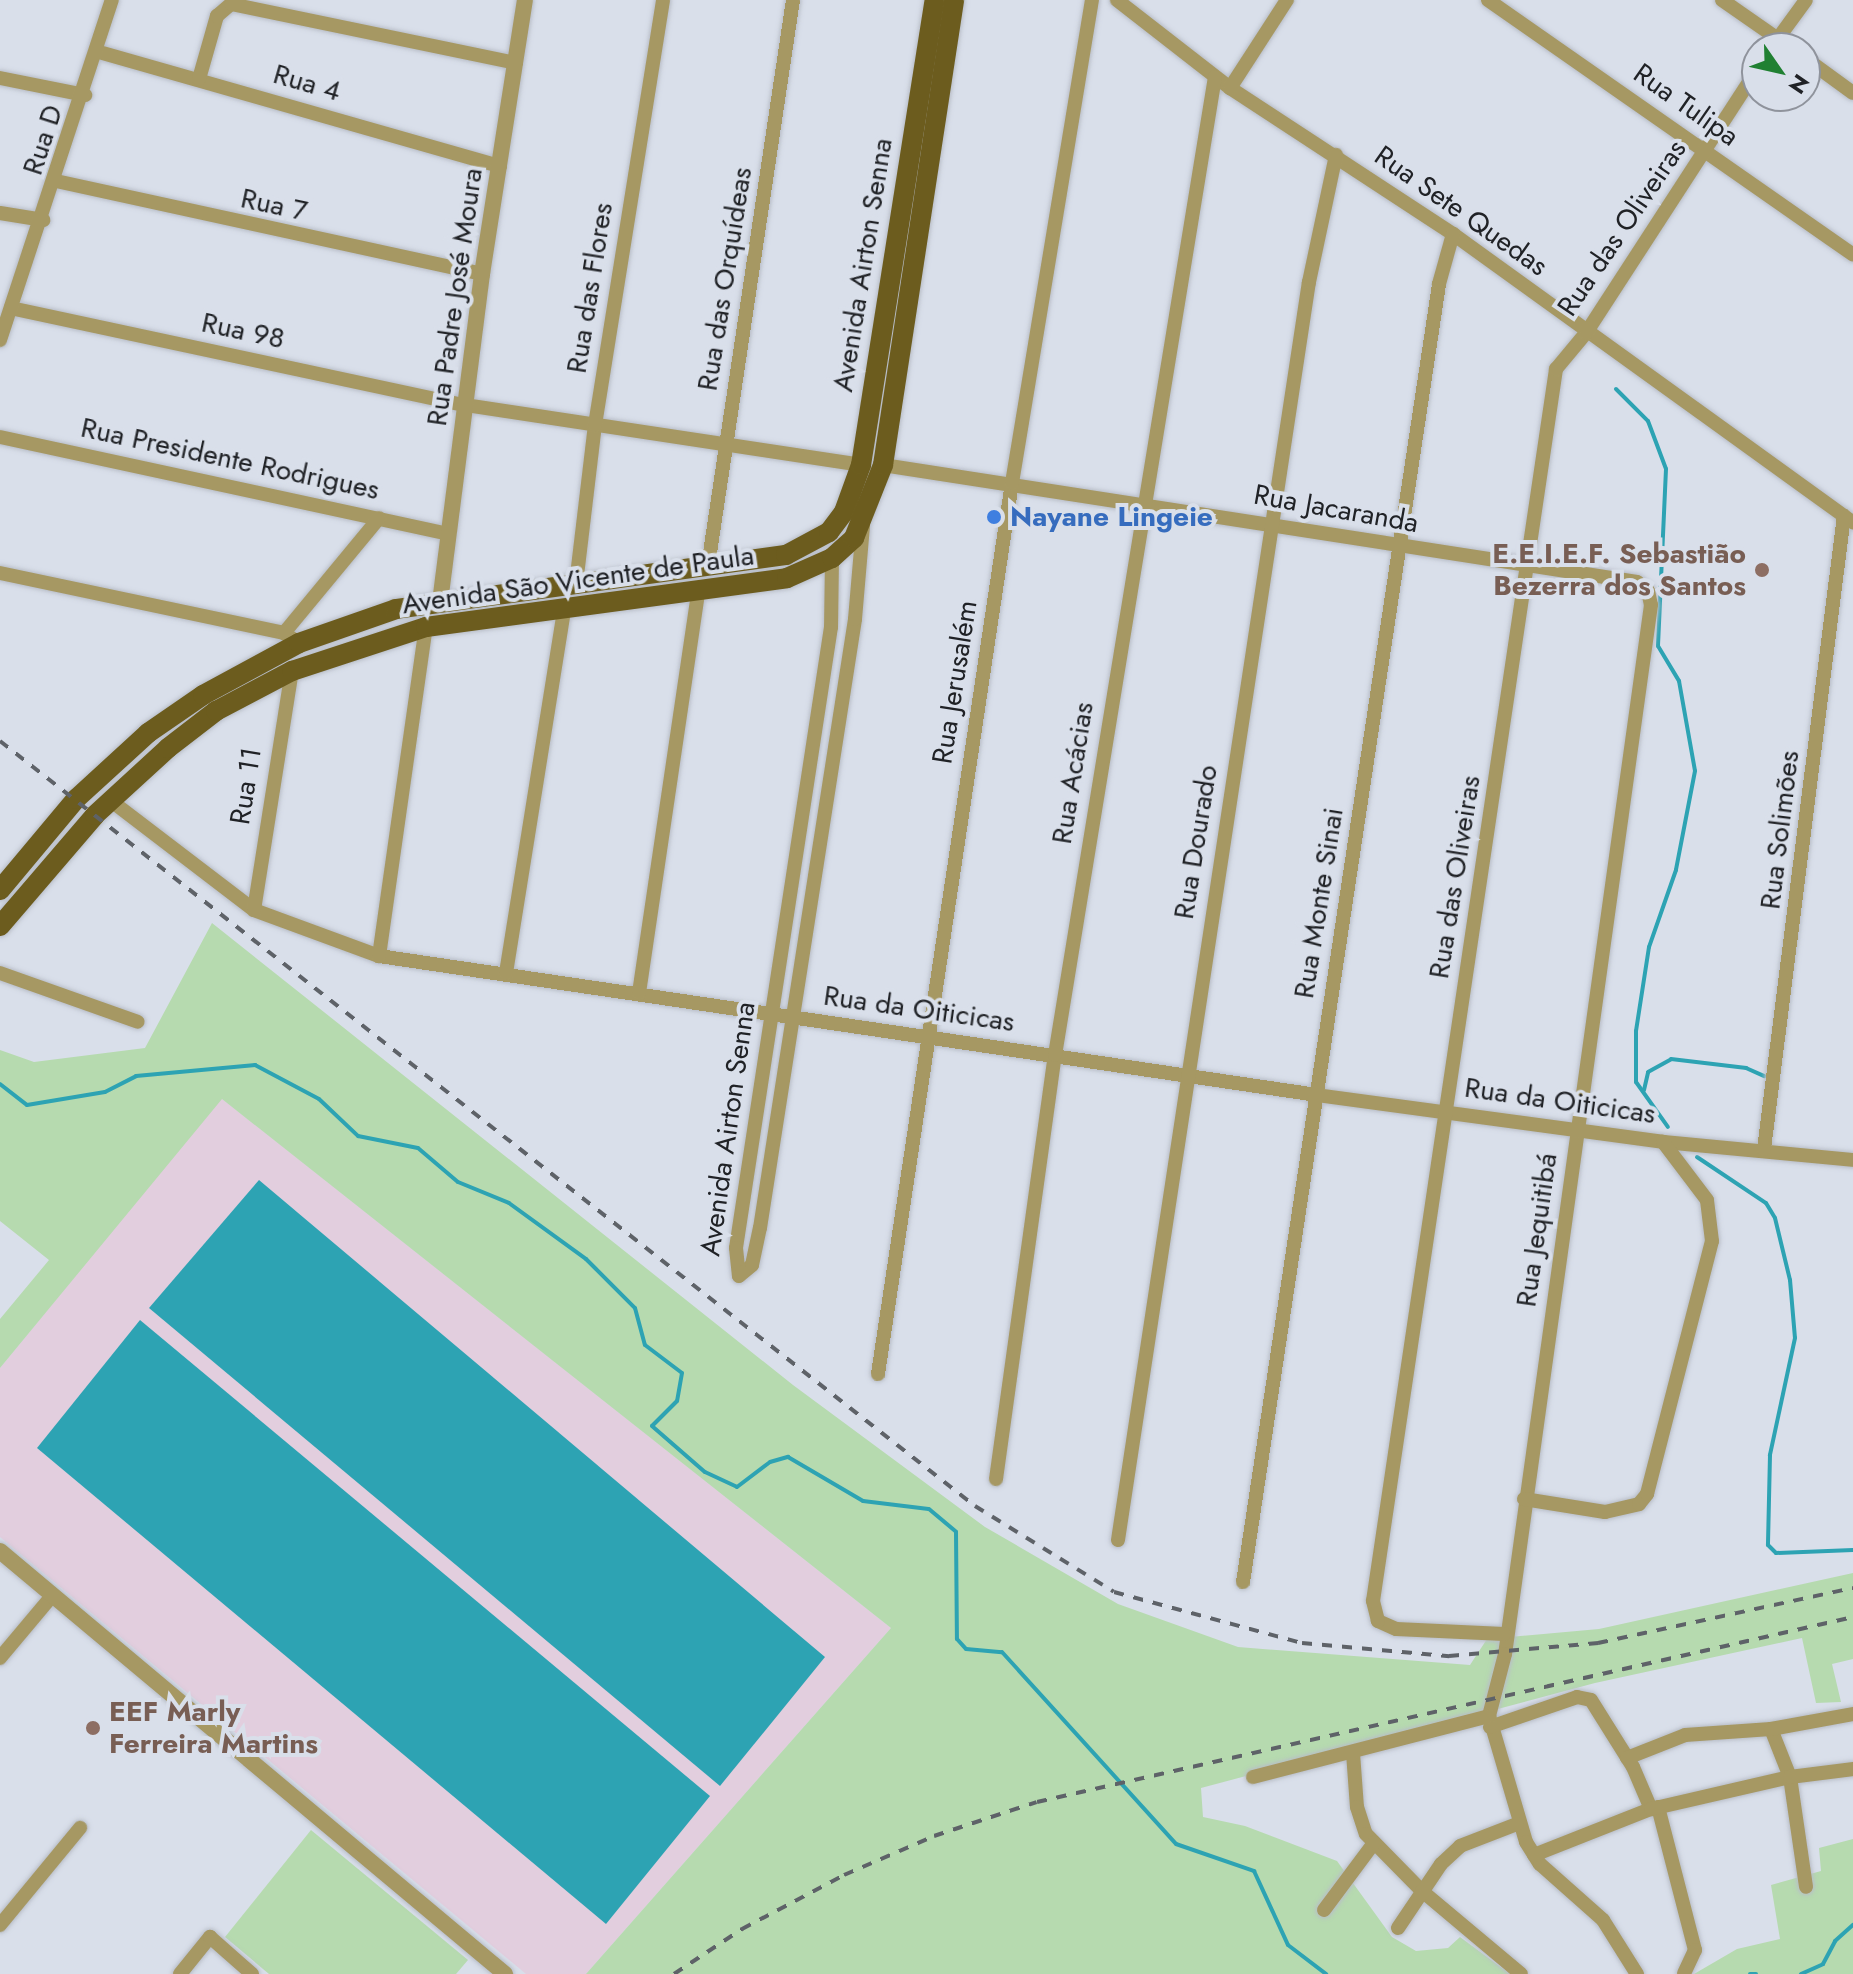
<!DOCTYPE html>
<html>
<head>
<meta charset="utf-8">
<style>
	body { margin:0 }
	#map { position:relative; width:1853px; height:1974px; overflow:hidden; background:#d9dfea; font-family:Jost,sans-serif }
	div>[style] { position:absolute }
	[style*='--x'] { left:calc(var(--x)*1px); top:calc(var(--y)*1px); width:calc(var(--w)*1px); rotate:calc(var(--a)*1deg) }
	.industrial>* { inset:0; background:#e2cede }
	.green>* { inset:0; background:#b6daaf }
	.water>* { inset:0; background:#2da3b3 }
	.stream>* { height:4px; margin:-2px; padding:0 2px; transform-origin:2px; border-radius:2px; background:#2da3b3 }
	.roads { filter:drop-shadow(0 0 2px #b8bdc7) drop-shadow(0 0 2px #b8bdc7) }
	.minor>* { height:14px; margin:-7px; padding:0 7px; transform-origin:7px; border-radius:7px; background:#a69863 }
	.tertiary>* { height:16px; margin:-8px; padding:0 8px; transform-origin:8px; border-radius:8px; background:#a69863 }
	.primary>* { height:20px; margin:-10px; padding:0 10px; transform-origin:10px; border-radius:10px; background:#6c5c1e }
	.rail>* { height:4px; margin-top:-2px; transform-origin:0; background:repeating-linear-gradient(90deg,#5e6268 0 10px,transparent 0 20px) }
	.dots>* { width:22px; height:22px; translate:-50% -50%; box-sizing:border-box; border:4px solid #d9dfea; border-radius:50% }
	span { translate:-50% -50%; white-space:nowrap; text-align:center; line-height:1.15; -webkit-text-stroke:8px #d9dfea; paint-order:stroke }
	.street-label { font-size:28px; color:#202226 }
	.shop-label { font-size:28px; color:#366cbe; font-weight:700 }
	.left { translate:0 -50%; text-align:left }
	.education-label { font-size:28px; color:#785e54; font-weight:700 }
	.right { translate:-100% -50%; text-align:right }
	.north { position:absolute; left:1741px; top:32px; width:80px; height:80px; box-sizing:border-box; background:#d9dfea; border:2px solid #8f939c; border-radius:50%; rotate:124deg; font-size:22px; font-weight:700; line-height:32px; text-align:center; color:#202226 }
	.north::after { content:''; display:block; margin:auto; width:28px; height:36px; background:#208032; clip-path:polygon(50% 0,100% 100%,50% 72%,0 100%) }
</style>
</head>
<body>
<div id="map">
	<div class="industrial">
		<i style="clip-path:polygon(221px 1098px,891px 1628px,586px 1974px,526px 1974px,0 1537px,0 1368px)"></i>
	</div>
	<div class="green">
		<i style="clip-path:polygon(212px 923px,793px 1385px,985px 1527px,1118px 1604px,1238px 1647px,1470px 1665px,1487px 1639px,1599px 1629px,1853px 1573px,1853px 1659px,1832px 1664px,1841px 1702px,1816px 1703px,1802px 1638px,1595px 1683px,1201px 1788px,1203px 1817px,1245px 1826px,1337px 1861px,1392px 1937px,1416px 1951px,1448px 1948px,1460px 1937px,1510px 1974px,586px 1974px,891px 1628px,222px 1099px,0 1368px,0 1319px,49px 1260px,0 1221px,0 1050px,34px 1062px,145px 1048px)"></i>
		<i style="clip-path:polygon(311px 1830px,468px 1960px,456px 1974px,269px 1974px,225px 1937px)"></i>
		<i style="clip-path:polygon(1853px 1839px,1853px 1974px,1694px 1974px,1737px 1949px,1780px 1939px,1771px 1885px,1821px 1871px,1819px 1848px)"></i>
	</div>
	<div class="water">
		<i style="clip-path:polygon(259px 1180px,825px 1657px,720px 1786px,149px 1308px)"></i>
		<i style="clip-path:polygon(140px 1320px,710px 1796px,606px 1924px,37px 1448px)"></i>
	</div>
	<div class="stream">
		<i style="--x:1616;--y:389;--w:45;--a:45"></i>
		<i style="--x:1648;--y:421;--w:51;--a:69.4"></i>
		<i style="--x:1666;--y:469;--w:177;--a:92.6"></i>
		<i style="--x:1658;--y:646;--w:41;--a:59"></i>
		<i style="--x:1679;--y:681;--w:91;--a:79.9"></i>
		<i style="--x:1695;--y:771;--w:101;--a:100.9"></i>
		<i style="--x:1676;--y:870;--w:82;--a:109.3"></i>
		<i style="--x:1649;--y:947;--w:85;--a:98.8"></i>
		<i style="--x:1636;--y:1031;--w:51;--a:90"></i>
		<i style="--x:1636;--y:1082;--w:55;--a:54.6"></i>
		<i style="--x:0;--y:1084;--w:34;--a:38"></i>
		<i style="--x:27;--y:1105;--w:79;--a:-9.5"></i>
		<i style="--x:105;--y:1092;--w:35;--a:-27"></i>
		<i style="--x:136;--y:1076;--w:120;--a:-5.3"></i>
		<i style="--x:255;--y:1065;--w:72;--a:28"></i>
		<i style="--x:319;--y:1099;--w:54;--a:43.5"></i>
		<i style="--x:358;--y:1136;--w:61;--a:11.3"></i>
		<i style="--x:418;--y:1148;--w:52;--a:40.4"></i>
		<i style="--x:458;--y:1182;--w:55;--a:22.4"></i>
		<i style="--x:509;--y:1203;--w:95;--a:36"></i>
		<i style="--x:586;--y:1259;--w:69;--a:45"></i>
		<i style="--x:635;--y:1308;--w:38;--a:75"></i>
		<i style="--x:645;--y:1345;--w:46;--a:37.1"></i>
		<i style="--x:682;--y:1373;--w:28;--a:100"></i>
		<i style="--x:677;--y:1401;--w:35;--a:135"></i>
		<i style="--x:652;--y:1426;--w:70;--a:41"></i>
		<i style="--x:705;--y:1472;--w:35;--a:25"></i>
		<i style="--x:737;--y:1487;--w:41;--a:-37.1"></i>
		<i style="--x:770;--y:1462;--w:19;--a:-16"></i>
		<i style="--x:788;--y:1457;--w:87;--a:30.4"></i>
		<i style="--x:863;--y:1501;--w:66;--a:6.9"></i>
		<i style="--x:929;--y:1509;--w:35;--a:40"></i>
		<i style="--x:956;--y:1532;--w:107;--a:89.5"></i>
		<i style="--x:957;--y:1639;--w:13;--a:48"></i>
		<i style="--x:966;--y:1649;--w:36;--a:5"></i>
		<i style="--x:1002;--y:1652;--w:259;--a:47.8"></i>
		<i style="--x:1176;--y:1844;--w:83;--a:19.1"></i>
		<i style="--x:1254;--y:1871;--w:81;--a:65.3"></i>
		<i style="--x:1288;--y:1945;--w:48;--a:37.3"></i>
		<i style="--x:1644;--y:1090;--w:18;--a:-77"></i>
		<i style="--x:1648;--y:1072;--w:26;--a:-29"></i>
		<i style="--x:1671;--y:1059;--w:76;--a:6.8"></i>
		<i style="--x:1746;--y:1068;--w:20;--a:24"></i>
		<i style="--x:1697;--y:1157;--w:83;--a:33.7"></i>
		<i style="--x:1766;--y:1203;--w:17;--a:59"></i>
		<i style="--x:1775;--y:1218;--w:64;--a:76.4"></i>
		<i style="--x:1790;--y:1280;--w:58;--a:85.1"></i>
		<i style="--x:1795;--y:1338;--w:120;--a:102.1"></i>
		<i style="--x:1770;--y:1455;--w:90;--a:91.3"></i>
		<i style="--x:1768;--y:1545;--w:11;--a:45"></i>
		<i style="--x:1776;--y:1553;--w:77;--a:-2.2"></i>
		<i style="--x:1750;--y:1974;--w:6;--a:0"></i>
		<i style="--x:1801;--y:1974;--w:24;--a:-24"></i>
		<i style="--x:1823;--y:1964;--w:26;--a:-62"></i>
		<i style="--x:1835;--y:1941;--w:24;--a:-42"></i>
	</div>
	<div class="roads">
		<div class="minor">
			<i style="--x:1117;--y:0;--w:143;--a:37.9"></i>
			<i style="--x:1230;--y:88;--w:267;--a:33.2"></i>
			<i style="--x:1453;--y:234;--w:493;--a:35.8"></i>
			<i style="--x:1488;--y:0;--w:445;--a:34.9"></i>
			<i style="--x:1722;--y:0;--w:84;--a:34.8"></i>
			<i style="--x:1771;--y:48;--w:59;--a:-53.9"></i>
			<i style="--x:99;--y:52;--w:417;--a:15.9"></i>
			<i style="--x:1805;--y:58;--w:59;--a:36.1"></i>
			<i style="--x:0;--y:78;--w:87;--a:11.3"></i>
			<i style="--x:199;--y:79;--w:66;--a:-74.1"></i>
			<i style="--x:217;--y:16;--w:18;--a:-41"></i>
			<i style="--x:231;--y:4;--w:291;--a:11.7"></i>
			<i style="--x:1230;--y:88;--w:105;--a:-57.1"></i>
			<i style="--x:56;--y:181;--w:436;--a:12.3"></i>
			<i style="--x:0;--y:213;--w:44;--a:9.2"></i>
			<i style="--x:11;--y:308;--w:464;--a:12.1"></i>
			<i style="--x:465;--y:405;--w:401;--a:8.6"></i>
			<i style="--x:0;--y:340;--w:358;--a:-71.8"></i>
			<i style="--x:0;--y:437;--w:458;--a:12.2"></i>
			<i style="--x:883;--y:465;--w:763;--a:8.82"></i>
			<i style="--x:1637;--y:582;--w:14;--a:39"></i>
			<i style="--x:1648;--y:591;--w:14;--a:78"></i>
			<i style="--x:1651;--y:605;--w:1059;--a:97.92"></i>
			<i style="--x:1505;--y:1654;--w:64;--a:104.5"></i>
			<i style="--x:1489;--y:1716;--w:131;--a:73.6"></i>
			<i style="--x:1526;--y:1842;--w:26;--a:58"></i>
			<i style="--x:1540;--y:1864;--w:84;--a:41.6"></i>
			<i style="--x:1603;--y:1920;--w:64;--a:57.8"></i>
			<i style="--x:832;--y:558;--w:69;--a:90.8"></i>
			<i style="--x:831;--y:627;--w:628;--a:98.7"></i>
			<i style="--x:736;--y:1248;--w:28;--a:84"></i>
			<i style="--x:739;--y:1276;--w:17;--a:-40"></i>
			<i style="--x:752;--y:1265;--w:38;--a:-78"></i>
			<i style="--x:760;--y:1228;--w:616;--a:-81.13"></i>
			<i style="--x:855;--y:619;--w:94;--a:-85.1"></i>
			<i style="--x:708;--y:566;--w:572;--a:-81.46"></i>
			<i style="--x:0;--y:573;--w:290;--a:11.9"></i>
			<i style="--x:284;--y:633;--w:18;--a:34"></i>
			<i style="--x:576;--y:584;--w:160;--a:-83.2"></i>
			<i style="--x:595;--y:425;--w:430;--a:-80.9"></i>
			<i style="--x:284;--y:633;--w:149;--a:-50.4"></i>
			<i style="--x:110;--y:800;--w:181;--a:37.4"></i>
			<i style="--x:254;--y:910;--w:133;--a:20.2"></i>
			<i style="--x:379;--y:956;--w:948;--a:8.43"></i>
			<i style="--x:1317;--y:1095;--w:349;--a:7.7"></i>
			<i style="--x:1663;--y:1142;--w:191;--a:5.4"></i>
			<i style="--x:254;--y:910;--w:242;--a:-81"></i>
			<i style="--x:379;--y:956;--w:332;--a:-81.9"></i>
			<i style="--x:0;--y:973;--w:146;--a:19.5"></i>
			<i style="--x:506;--y:973;--w:368;--a:-80.9"></i>
			<i style="--x:639;--y:993;--w:405;--a:-81.6"></i>
			<i style="--x:1764;--y:1149;--w:638;--a:-82.8"></i>
			<i style="--x:878;--y:1374;--w:901;--a:-81.45"></i>
			<i style="--x:1012;--y:483;--w:490;--a:-80.6"></i>
			<i style="--x:996;--y:1479;--w:428;--a:-82.1"></i>
			<i style="--x:1055;--y:1055;--w:991;--a:-80.71"></i>
			<i style="--x:1524;--y:1499;--w:82;--a:9.1"></i>
			<i style="--x:1605;--y:1512;--w:35;--a:-13"></i>
			<i style="--x:1639;--y:1504;--w:13;--a:-51"></i>
			<i style="--x:1647;--y:1494;--w:261;--a:-75.6"></i>
			<i style="--x:1712;--y:1241;--w:41;--a:-97"></i>
			<i style="--x:1707;--y:1200;--w:73;--a:-127.2"></i>
			<i style="--x:1118;--y:1540;--w:1272;--a:-81.37"></i>
			<i style="--x:1309;--y:282;--w:130;--a:-78"></i>
			<i style="--x:1243;--y:1582;--w:1313;--a:-81.41"></i>
			<i style="--x:1439;--y:284;--w:52;--a:-74.4"></i>
			<i style="--x:1504;--y:1634;--w:108;--a:-177.3"></i>
			<i style="--x:1396;--y:1629;--w:20;--a:-156"></i>
			<i style="--x:1378;--y:1621;--w:21;--a:-104"></i>
			<i style="--x:1373;--y:1601;--w:1246;--a:-81.55"></i>
			<i style="--x:1556;--y:369;--w:47;--a:-50.2"></i>
			<i style="--x:1586;--y:333;--w:314;--a:-57"></i>
			<i style="--x:0;--y:1658;--w:81;--a:-50"></i>
			<i style="--x:1490;--y:1727;--w:92;--a:-19"></i>
			<i style="--x:1577;--y:1697;--w:14;--a:12"></i>
			<i style="--x:1591;--y:1700;--w:79;--a:57.9"></i>
			<i style="--x:1633;--y:1767;--w:46;--a:66.8"></i>
			<i style="--x:1771;--y:1729;--w:52;--a:68.4"></i>
			<i style="--x:1790;--y:1777;--w:111;--a:81.7"></i>
			<i style="--x:1353;--y:1753;--w:54;--a:85.8"></i>
			<i style="--x:1357;--y:1807;--w:28;--a:72"></i>
			<i style="--x:1366;--y:1834;--w:80;--a:45.5"></i>
			<i style="--x:1422;--y:1891;--w:129;--a:40"></i>
			<i style="--x:1627;--y:1758;--w:62;--a:-21.6"></i>
			<i style="--x:1685;--y:1735;--w:86;--a:-4"></i>
			<i style="--x:1771;--y:1729;--w:83;--a:-10.4"></i>
			<i style="--x:1253;--y:1777;--w:244;--a:-14.5"></i>
			<i style="--x:1658;--y:1807;--w:148;--a:75.5"></i>
			<i style="--x:1695;--y:1950;--w:26;--a:115"></i>
			<i style="--x:1534;--y:1855;--w:126;--a:-21.5"></i>
			<i style="--x:1651;--y:1809;--w:143;--a:-13"></i>
			<i style="--x:1790;--y:1777;--w:64;--a:-7.2"></i>
			<i style="--x:1324;--y:1910;--w:84;--a:-53.3"></i>
			<i style="--x:0;--y:1925;--w:126;--a:-50.5"></i>
			<i style="--x:1398;--y:1928;--w:77;--a:-56.1"></i>
			<i style="--x:1441;--y:1864;--w:26;--a:-43"></i>
			<i style="--x:1460;--y:1846;--w:61;--a:-21.1"></i>
			<i style="--x:180;--y:1974;--w:48;--a:-51"></i>
			<i style="--x:210;--y:1937;--w:56;--a:41.4"></i>
		</div>
		<div class="tertiary">
			<i style="--x:440;--y:602;--w:331;--a:-82.7"></i>
			<i style="--x:482;--y:274;--w:277;--a:-81.1"></i>
			<i style="--x:0;--y:1551;--w:659;--a:39.95"></i>
		</div>
		<div class="primary">
			<i style="--x:0;--y:890;--w:119;--a:-50.1"></i>
			<i style="--x:76;--y:799;--w:98;--a:-42.5"></i>
			<i style="--x:148;--y:733;--w:67;--a:-34.6"></i>
			<i style="--x:203;--y:695;--w:109;--a:-28.4"></i>
			<i style="--x:299;--y:643;--w:103;--a:-19.3"></i>
			<i style="--x:396;--y:609;--w:394;--a:-7.9"></i>
			<i style="--x:786;--y:555;--w:49;--a:-28.1"></i>
			<i style="--x:829;--y:532;--w:25;--a:-53"></i>
			<i style="--x:844;--y:512;--w:50;--a:-70.1"></i>
			<i style="--x:861;--y:465;--w:471;--a:-81"></i>
			<i style="--x:0;--y:926;--w:146;--a:-49.4"></i>
			<i style="--x:95;--y:815;--w:99;--a:-42.5"></i>
			<i style="--x:168;--y:748;--w:61;--a:-37.6"></i>
			<i style="--x:216;--y:711;--w:86;--a:-27.8"></i>
			<i style="--x:292;--y:671;--w:141;--a:-18.2"></i>
			<i style="--x:426;--y:627;--w:364;--a:-7.7"></i>
			<i style="--x:787;--y:578;--w:49;--a:-24"></i>
			<i style="--x:832;--y:558;--w:30;--a:-42"></i>
			<i style="--x:854;--y:538;--w:79;--a:-68.3"></i>
			<i style="--x:883;--y:465;--w:470;--a:-81.3"></i>
		</div>
	</div>
	<div class="rail">
		<i style="--x:0;--y:741;--w:1239;--a:38.12"></i>
		<i style="--x:975;--y:1506;--w:163;--a:31.7"></i>
		<i style="--x:1114;--y:1592;--w:195;--a:15.2"></i>
		<i style="--x:1302;--y:1643;--w:148;--a:5.1"></i>
		<i style="--x:1449;--y:1656;--w:150;--a:-5"></i>
		<i style="--x:1598;--y:1643;--w:261;--a:-12.2"></i>
		<i style="--x:674;--y:1974;--w:82;--a:-33.5"></i>
		<i style="--x:742;--y:1929;--w:115;--a:-27.9"></i>
		<i style="--x:844;--y:1875;--w:98;--a:-23.4"></i>
		<i style="--x:934;--y:1836;--w:108;--a:-18.3"></i>
		<i style="--x:1037;--y:1802;--w:837;--a:-12.77"></i>
	</div>
	<div class="dots">
		<i style="left:994px;top:517px;background:#3f7fe0"></i>
		<i style="left:1762px;top:570px;background:#8d6e63"></i>
		<i style="left:93px;top:1728px;background:#8d6e63"></i>
	</div>
	<div class="street-label">
		<span style="left:307px;top:83px;rotate:16deg">Rua 4</span>
		<span style="left:1686px;top:105px;rotate:35deg">Rua Tulipa</span>
		<span style="left:43px;top:140px;rotate:-72deg">Rua D</span>
		<span style="left:274px;top:205px;rotate:12deg">Rua 7</span>
		<span style="left:1461px;top:211px;rotate:35deg">Rua Sete Quedas</span>
		<span style="left:1622px;top:228px;rotate:-56deg">Rua das Oliveiras</span>
		<span style="left:863px;top:265px;rotate:-81deg">Avenida Airton Senna</span>
		<span style="left:725px;top:279px;rotate:-81deg">Rua das Orquídeas</span>
		<span style="left:590px;top:288px;rotate:-81deg">Rua das Flores</span>
		<span style="left:455px;top:297px;rotate:-82deg">Rua Padre José Moura</span>
		<span style="left:243px;top:331px;rotate:12deg">Rua 98</span>
		<span style="left:230px;top:459px;rotate:12deg">Rua Presidente Rodrigues</span>
		<span style="left:1336px;top:509px;rotate:10deg">Rua Jacaranda</span>
		<span style="left:578px;top:580px;rotate:-8deg">Avenida São Vicente de Paula</span>
		<span style="left:955px;top:682px;rotate:-81deg">Rua Jerusalém</span>
		<span style="left:1073px;top:773px;rotate:-81deg">Rua Acácias</span>
		<span style="left:246px;top:786px;rotate:-81deg">Rua 11</span>
		<span style="left:1780px;top:830px;rotate:-83deg">Rua Solimões</span>
		<span style="left:1196px;top:842px;rotate:-81deg">Rua Dourado</span>
		<span style="left:1455px;top:877px;rotate:-81deg">Rua das Oliveiras</span>
		<span style="left:1319px;top:903px;rotate:-81deg">Rua Monte Sinai</span>
		<span style="left:919px;top:1009px;rotate:8deg">Rua da Oiticicas</span>
		<span style="left:1560px;top:1101px;rotate:8deg">Rua da Oiticicas</span>
		<span style="left:728px;top:1129px;rotate:-82deg">Avenida Airton Senna</span>
		<span style="left:1537px;top:1230px;rotate:-82deg">Rua Jequitibá</span>
	</div>
	<div class="shop-label">
		<span class="left" style="left:1010px;top:517px">Nayane Lingeie</span>
	</div>
	<div class="education-label">
		<span class="right" style="left:1746px;top:570px">E.E.I.E.F. Sebastião<br>Bezerra dos Santos</span>
		<span class="left" style="left:109px;top:1728px">EEF Marly<br>Ferreira Martins</span>
	</div>
	<div class="north">N</div>
</div>
</body>
</html>
